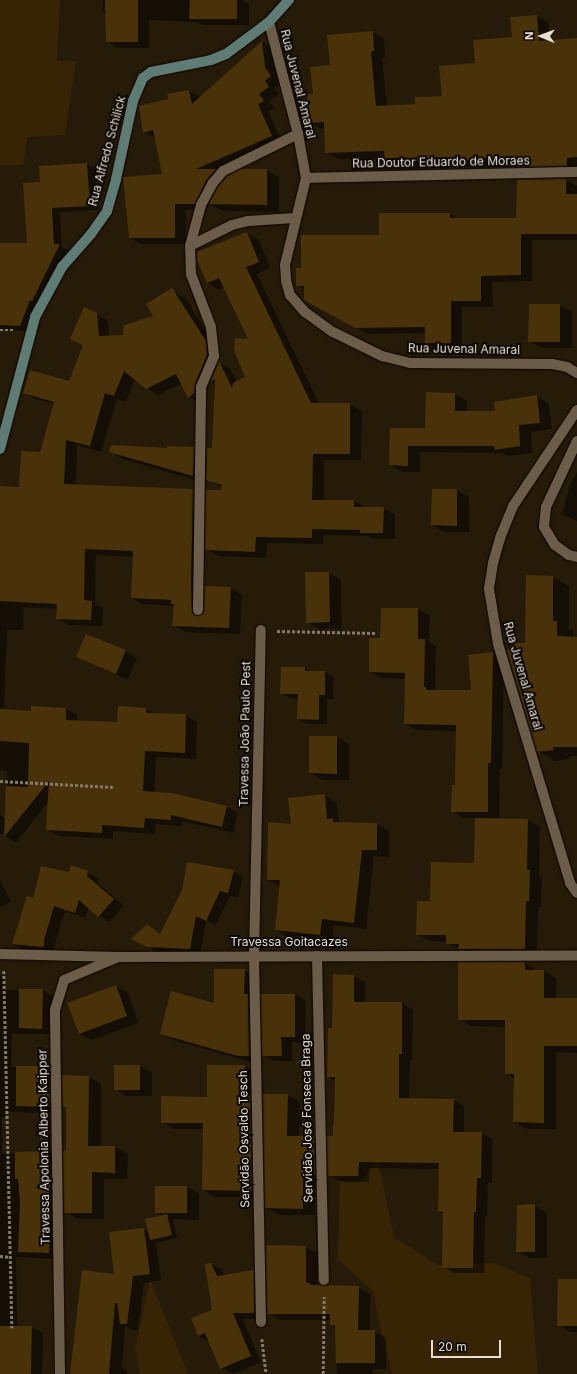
<!DOCTYPE html>
<html>
<head>
<meta charset="utf-8">
<style>
	body { margin:0 }
	#map { position:relative; width:577px; height:1374px; overflow:hidden; background:#261b09; font-family:Inter,sans-serif }
	div>[style] { position:absolute }
	[style*='--x'] { left:calc(var(--x)*1px); top:calc(var(--y)*1px); width:calc(var(--w)*1px); rotate:calc(var(--a)*1deg) }
	.green>* { inset:0; background:#362405 }
	.shadow>* { inset:0; background:#0007 }
	.building>* { inset:0; background:#49320a }
	.path>* { height:2.5px; margin-top:-1.25px; transform-origin:0; background:repeating-linear-gradient(90deg,#837a6b 0 3px,transparent 0 5px) }
	.roads { filter:drop-shadow(0 0 1px #0f0500) drop-shadow(0 0 1px #0f0500) }
	.lane>* { height:10px; margin:-5px; padding:0 5px; transform-origin:5px; border-radius:5px; background:#6b5d4a }
	.street>* { height:10px; margin:-5px; padding:0 5px; transform-origin:5px; border-radius:5px; background:#6b5d4a }
	.secondary>* { height:10px; margin:-5px; padding:0 5px; transform-origin:5px; border-radius:5px; background:#5e7c74 }
	span { translate:-50% -50%; white-space:nowrap; text-align:center; line-height:1.15; -webkit-text-stroke:4px #0b0702; paint-order:stroke }
	.street-label { font-size:12px; color:#e6ded2 }
	.north { position:absolute; left:521px; top:16px; width:40px; height:40px; -webkit-text-stroke:3px #0b0702; paint-order:stroke; rotate:271deg; font-size:11px; font-weight:700; line-height:16px; text-align:center; color:#e6ded2 }
	.north::after { content:''; display:block; margin:auto; width:14px; height:18px; background:#e6ded2; clip-path:polygon(50% 0,100% 100%,50% 72%,0 100%) }
	.scale { position:absolute; left:431px; top:1340px; width:70px; height:18px; box-sizing:border-box; border:2px solid #e6ded2; border-top:0; padding-left:5px; font-size:12px; line-height:14px; white-space:nowrap; color:#e6ded2; -webkit-text-stroke:3px #0b0702; paint-order:stroke }
</style>
</head>
<body>
<div id="map">
	<div class="green">
		<i style="clip-path:polygon(0 0,60px 0,57px 61px,76px 61px,65px 135px,28px 137px,23px 165px,0 165px)"></i>
		<i style="clip-path:polygon(378px 1161px,394px 1237px,438px 1265px,493px 1263px,530px 1278px,538px 1374px,392px 1374px,377px 1313px,374px 1292px,338px 1259px,340px 1182px,359px 1183px)"></i>
		<i style="clip-path:polygon(150px 1279px,188px 1374px,140px 1374px,135px 1349px)"></i>
	</div>
	<div class="shadow">
		<i style="clip-path:polygon(103px 0,241px 0,249px 4px,249px 25px,202px 25px,197px 22px,149px 20px,149px 48px,118px 48px,107px 42px,106px 14px,102px 11px)"></i>
		<i style="clip-path:polygon(537px 16px,548px 22px,550px 41px,577px 39px,577px 172px,530px 173px,519px 166px,519px 163px,488px 164px,488px 166px,397px 169px,386px 162px,385px 158px,338px 159px,326px 152px,325px 129px,321px 129px,309px 122px,314px 95px,372px 32px,384px 39px,385px 57px,382px 58px,387px 106px,416px 105px,443px 97px,476px 64px,513px 38px)"></i>
		<i style="clip-path:polygon(262px 42px,273px 48px,276px 75px,282px 83px,275px 88px,279px 94px,269px 101px,275px 108px,268px 111px,282px 142px,217px 171px,228px 177px,266px 170px,279px 177px,279px 212px,222px 211px,209px 203px,206px 210px,186px 210px,186px 244px,141px 244px,130px 238px,163px 175px,156px 138px,143px 132px,169px 100px,189px 91px,200px 97px)"></i>
		<i style="clip-path:polygon(87px 164px,96px 169px,98px 210px,60px 212px,62px 247px,68px 250px,29px 331px,0 330px,0 244px,28px 245px,41px 183px)"></i>
		<i style="clip-path:polygon(566px 180px,577px 186px,577px 240px,532px 240px,532px 281px,492px 282px,493px 307px,462px 307px,462px 349px,438px 349px,426px 343px,426px 333px,368px 334px,317px 307px,305px 290px,297px 285px,302px 269px,380px 236px,450px 214px,459px 219px,517px 219px,518px 181px)"></i>
		<i style="clip-path:polygon(247px 233px,259px 240px,270px 268px,257px 274px,319px 404px,350px 404px,362px 411px,361px 460px,324px 460px,324px 501px,354px 501px,366px 508px,383px 508px,395px 515px,395px 539px,373px 539px,367px 536px,324px 535px,323px 544px,267px 543px,266px 558px,218px 556px,206px 549px,222px 487px,205px 478px,205px 483px,123px 459px,111px 452px,193px 448px,208px 456px,213px 449px,216px 384px,210px 381px,206px 391px,205px 400px,200px 403px,189px 397px,182px 383px,158px 395px,135px 379px,126px 402px,117px 399px,101px 452px,77px 445px,76px 485px,193px 490px,204px 497px,203px 616px,231px 588px,242px 595px,240px 634px,185px 632px,174px 625px,174px 606px,143px 604px,132px 598px,134px 557px,96px 555px,95px 604px,103px 608px,102px 626px,69px 625px,57px 618px,58px 609px,24px 607px,23px 630px,7px 630px,4px 711px,32px 712px,66px 709px,77px 715px,77px 721px,118px 723px,119px 707px,146px 709px,156px 714px,186px 715px,197px 722px,196px 759px,156px 757px,154px 793px,227px 807px,238px 813px,233px 833px,182px 821px,182px 826px,156px 824px,155px 834px,113px 831px,113px 839px,59px 836px,47px 830px,49px 801px,23px 834px,24px 835px,22px 835px,16px 843px,5px 836px,5px 834px,0 834px,0 815px,6px 819px,7px 771px,0 770px,0 487px,20px 488px,41px 453px,55px 404px,36px 399px,24px 392px,70px 383px,97px 314px,108px 321px,109px 337px,124px 336px,155px 316px,174px 292px,186px 299px,217px 349px,218px 362px,230px 369px,237px 382px,246px 377px,250px 340px,224px 287px,219px 290px,208px 283px,198px 259px)"></i>
		<i style="clip-path:polygon(560px 305px,572px 312px,572px 348px,542px 348px,529px 341px)"></i>
		<i style="clip-path:polygon(455px 394px,467px 401px,467px 412px,497px 412px,537px 396px,549px 404px,552px 429px,531px 432px,532px 453px,508px 456px,502px 453px,420px 452px,420px 472px,403px 472px,390px 465px,391px 429px,426px 429px)"></i>
		<i style="clip-path:polygon(577px 472px,577px 521px,562px 514px,570px 485px)"></i>
		<i style="clip-path:polygon(433px 490px,457px 490px,469px 497px,469px 532px,444px 532px,432px 525px)"></i>
		<i style="clip-path:polygon(329px 573px,341px 580px,342px 629px,320px 629px,307px 622px)"></i>
		<i style="clip-path:polygon(553px 577px,569px 586px,569px 629px,573px 631px,573px 638px,577px 638px,577px 756px,570px 756px,570px 759px,555px 761px,538px 751px,514px 650px,526px 644px)"></i>
		<i style="clip-path:polygon(382px 609px,418px 609px,430px 616px,429px 642px,436px 646px,435px 691px,472px 691px,493px 653px,504px 660px,502px 769px,500px 769px,499px 820px,528px 820px,540px 827px,539px 876px,542px 878px,541px 907px,538px 907px,537px 955px,459px 950px,447px 943px,447px 942px,430px 941px,417px 934px,431px 902px,475px 864px,476px 818px,464px 818px,452px 811px,456px 786px,457px 731px,417px 730px,405px 724px,406px 679px,381px 678px,370px 672px,381px 639px)"></i>
		<i style="clip-path:polygon(125px 651px,137px 658px,128px 680px,77px 657px)"></i>
		<i style="clip-path:polygon(305px 668px,311px 672px,325px 672px,334px 677px,333px 699px,327px 699px,327px 724px,307px 724px,298px 719px,298px 699px,290px 698px,281px 693px)"></i>
		<i style="clip-path:polygon(337px 737px,349px 744px,349px 780px,322px 780px,310px 773px)"></i>
		<i style="clip-path:polygon(324px 795px,336px 802px,340px 824px,377px 824px,389px 831px,389px 857px,374px 856px,366px 929px,334px 925px,332px 941px,288px 937px,276px 930px,280px 887px,268px 880px,292px 825px)"></i>
		<i style="clip-path:polygon(72px 866px,98px 878px,97px 882px,124px 906px,109px 922px,89px 908px,85px 918px,65px 911px,54px 946px,54px 952px,23px 950px,13px 944px,33px 899px,70px 874px)"></i>
		<i style="clip-path:polygon(233px 871px,243px 877px,238px 898px,230px 896px,216px 925px,206px 920px,200px 954px,157px 952px,142px 944px,147px 925px,161px 934px)"></i>
		<i style="clip-path:polygon(0 880px,11px 902px,0 907px)"></i>
		<i style="clip-path:polygon(525px 963px,537px 971px,544px 971px,556px 978px,556px 999px,577px 999px,577px 1053px,556px 1052px,556px 1129px,527px 1129px,514px 1122px,515px 1079px,506px 1074px,506px 1027px,471px 1026px,459px 1019px)"></i>
		<i style="clip-path:polygon(244px 970px,257px 977px,256px 999px,260px 1002px,261px 1062px,251px 1062px,173px 1040px,161px 1033px,215px 1004px)"></i>
		<i style="clip-path:polygon(0 975px,4px 977px,4px 990px,43px 990px,54px 997px,53px 1034px,12px 1034px,11px 1067px,45px 1067px,56px 1074px,61px 1113px,5px 1112px,5px 1117px,2px 1117px,2px 1153px,50px 1152px,61px 1158px,59px 1259px,16px 1257px,17px 1327px,32px 1327px,43px 1333px,42px 1374px,0 1374px)"></i>
		<i style="clip-path:polygon(334px 975px,354px 976px,365px 982px,365px 1003px,402px 1003px,413px 1010px,412px 1060px,410px 1060px,409px 1099px,454px 1100px,464px 1106px,464px 1133px,481px 1133px,492px 1139px,492px 1183px,488px 1183px,487px 1217px,485px 1217px,484px 1273px,454px 1273px,443px 1267px,444px 1214px,439px 1211px,440px 1169px,369px 1168px,369px 1182px,340px 1181px,329px 1175px,335px 1126px,336px 1081px,328px 1077px,333px 1029px)"></i>
		<i style="clip-path:polygon(115px 986px,128px 993px,138px 1023px,92px 1040px,79px 1033px)"></i>
		<i style="clip-path:polygon(262px 995px,295px 995px,306px 1001px,305px 1043px,292px 1042px,292px 1061px,274px 1061px,263px 1055px)"></i>
		<i style="clip-path:polygon(140px 1066px,152px 1073px,152px 1096px,127px 1096px,115px 1089px)"></i>
		<i style="clip-path:polygon(244px 1066px,256px 1073px,263px 1197px,215px 1197px,203px 1190px,204px 1129px,174px 1129px,162px 1122px,208px 1098px)"></i>
		<i style="clip-path:polygon(89px 1077px,101px 1084px,101px 1147px,115px 1147px,128px 1154px,127px 1179px,104px 1179px,104px 1219px,78px 1219px,65px 1212px,67px 1108px,64px 1106px)"></i>
		<i style="clip-path:polygon(288px 1095px,300px 1102px,299px 1137px,314px 1137px,326px 1144px,327px 1182px,315px 1182px,315px 1215px,279px 1215px,266px 1208px)"></i>
		<i style="clip-path:polygon(187px 1187px,199px 1194px,199px 1220px,173px 1219px,177px 1238px,156px 1243px,161px 1280px,144px 1283px,138px 1330px,133px 1330px,125px 1326px,122px 1368px,127px 1371px,127px 1374px,70px 1374px,115px 1275px,143px 1229px,149px 1232px,162px 1216px,156px 1212px)"></i>
		<i style="clip-path:polygon(535px 1206px,547px 1213px,547px 1258px,530px 1258px,517px 1251px)"></i>
		<i style="clip-path:polygon(306px 1247px,318px 1253px,317px 1287px,358px 1287px,370px 1294px,370px 1331px,374px 1331px,386px 1338px,386px 1369px,373px 1369px,372px 1374px,337px 1374px,336px 1327px,331px 1324px,331px 1320px,280px 1320px,268px 1313px)"></i>
		<i style="clip-path:polygon(211px 1264px,222px 1270px,225px 1276px,253px 1271px,264px 1277px,265px 1319px,243px 1319px,261px 1362px,233px 1374px,221px 1368px,210px 1342px,199px 1336px,213px 1310px,206px 1265px)"></i>
		<i style="clip-path:polygon(577px 1280px,577px 1332px,570px 1332px,558px 1325px)"></i>
	</div>
	<div class="building">
		<i style="clip-path:polygon(105px 0,138px 0,138px 42px,106px 42px)"></i>
		<i style="clip-path:polygon(190px 0,237px 0,237px 19px,189px 19px)"></i>
		<i style="clip-path:polygon(537px 15px,539px 41px,577px 38px,577px 157px,567px 158px,567px 166px,518px 167px,518px 157px,476px 158px,476px 160px,385px 163px,384px 151px,325px 153px,324px 122px,308px 123px,307px 94px,313px 94px,310px 67px,330px 65px,327px 35px,373px 31px,374px 51px,371px 52px,376px 106px,415px 104px,415px 97px,442px 96px,439px 66px,475px 63px,473px 40px,512px 37px,510px 17px)"></i>
		<i style="clip-path:polygon(262px 41px,265px 67px,271px 76px,265px 81px,269px 87px,259px 94px,264px 101px,258px 104px,272px 136px,196px 169px,216px 169px,206px 181px,195px 204px,175px 204px,175px 238px,129px 238px,123px 177px,162px 174px,153px 130px,143px 133px,139px 106px,168px 99px,167px 94px,189px 90px,192px 104px)"></i>
		<i style="clip-path:polygon(87px 163px,90px 206px,52px 208px,54px 244px,60px 244px,32px 301px,30px 300px,20px 326px,0 325px,0 243px,27px 243px,23px 183px,40px 182px,39px 166px)"></i>
		<i style="clip-path:polygon(241px 169px,267px 169px,267px 205px,209px 204px,217px 188px,227px 176px)"></i>
		<i style="clip-path:polygon(566px 179px,566px 194px,577px 194px,577px 234px,521px 234px,521px 275px,481px 276px,481px 301px,451px 301px,451px 343px,425px 343px,425px 327px,355px 328px,304px 300px,304px 286px,296px 286px,296px 268px,301px 268px,301px 235px,379px 235px,379px 213px,450px 213px,450px 218px,516px 218px,517px 180px)"></i>
		<i style="clip-path:polygon(247px 232px,259px 262px,246px 267px,311px 403px,350px 403px,350px 454px,313px 454px,312px 500px,354px 500px,354px 507px,384px 507px,383px 533px,360px 533px,360px 530px,312px 529px,312px 538px,256px 537px,255px 552px,205px 550px,206px 490px,221px 490px,222px 485px,206px 480px,207px 448px,212px 448px,215px 379px,210px 382px,219px 361px,232px 388px,233px 383px,245px 377px,234px 350px,235px 338px,248px 339px,219px 278px,207px 283px,197px 260px,197px 252px)"></i>
		<i style="clip-path:polygon(172px 288px,206px 341px,207px 355px,195px 384px,194px 393px,188px 398px,176px 374px,146px 389px,124px 371px,114px 396px,105px 393px,90px 446px,66px 440px,64px 484px,193px 489px,191px 586px,192px 613px,198px 616px,204px 613px,205px 586px,231px 587px,229px 628px,172px 626px,174px 604px,171px 604px,171px 600px,131px 598px,133px 551px,85px 549px,84px 600px,92px 601px,91px 620px,56px 619px,57px 604px,0 601px,0 486px,19px 487px,21px 451px,40px 452px,54px 402px,23px 393px,30px 370px,69px 381px,83px 345px,70px 339px,84px 307px,97px 313px,99px 336px,123px 335px,124px 325px,153px 316px,146px 304px)"></i>
		<i style="clip-path:polygon(529px 304px,560px 304px,560px 342px,528px 342px)"></i>
		<i style="clip-path:polygon(426px 392px,455px 393px,455px 411px,495px 411px,494px 402px,537px 395px,540px 423px,519px 425px,520px 446px,495px 450px,494px 446px,408px 446px,408px 466px,389px 465px,390px 428px,425px 428px)"></i>
		<i style="clip-path:polygon(111px 445px,167px 448px,167px 446px,194px 447px,193px 476px,109px 452px)"></i>
		<i style="clip-path:polygon(432px 489px,457px 489px,457px 526px,431px 525px)"></i>
		<i style="clip-path:polygon(305px 572px,329px 572px,330px 622px,306px 623px)"></i>
		<i style="clip-path:polygon(526px 575px,553px 576px,553px 621px,557px 621px,557px 636px,577px 637px,577px 747px,553px 747px,554px 750px,537px 752px,507px 650px,513px 649px,513px 642px,525px 643px)"></i>
		<i style="clip-path:polygon(381px 608px,418px 608px,418px 639px,425px 639px,424px 687px,426px 687px,426px 690px,471px 690px,468px 655px,493px 652px,491px 763px,488px 763px,488px 812px,451px 812px,452px 785px,455px 785px,456px 725px,404px 724px,405px 673px,369px 672px,369px 638px,380px 638px)"></i>
		<i style="clip-path:polygon(86px 634px,126px 650px,116px 674px,76px 657px)"></i>
		<i style="clip-path:polygon(281px 667px,305px 667px,305px 671px,325px 671px,325px 695px,319px 695px,319px 720px,297px 719px,298px 694px,280px 694px)"></i>
		<i style="clip-path:polygon(31px 706px,66px 708px,66px 720px,117px 722px,118px 706px,146px 708px,146px 713px,186px 714px,185px 753px,145px 751px,143px 791px,172px 793px,227px 806px,222px 827px,171px 815px,171px 820px,145px 818px,144px 828px,102px 825px,102px 833px,46px 830px,49px 781px,4px 837px,6px 786px,28px 787px,29px 743px,0 741px,0 709px,31px 711px)"></i>
		<i style="clip-path:polygon(309px 736px,337px 736px,337px 774px,309px 773px)"></i>
		<i style="clip-path:polygon(325px 794px,327px 819px,333px 818px,333px 822px,377px 823px,377px 850px,362px 850px,354px 923px,322px 919px,320px 935px,275px 930px,280px 880px,267px 880px,268px 822px,291px 824px,288px 798px)"></i>
		<i style="clip-path:polygon(475px 818px,528px 819px,527px 870px,530px 870px,529px 901px,526px 901px,525px 949px,458px 949px,459px 944px,446px 944px,446px 935px,416px 935px,417px 901px,430px 901px,431px 862px,474px 863px)"></i>
		<i style="clip-path:polygon(187px 862px,234px 870px,228px 893px,220px 891px,206px 921px,196px 916px,190px 949px,147px 947px,131px 939px,147px 924px,160px 934px,182px 890px)"></i>
		<i style="clip-path:polygon(71px 865px,88px 871px,87px 876px,114px 899px,98px 917px,79px 900px,75px 913px,54px 906px,44px 940px,44px 947px,12px 944px,27px 896px,33px 898px,41px 866px,69px 872px)"></i>
		<i style="clip-path:polygon(458px 962px,525px 962px,525px 970px,544px 970px,544px 998px,577px 998px,577px 1046px,544px 1046px,544px 1123px,513px 1122px,514px 1074px,505px 1074px,505px 1020px,458px 1020px)"></i>
		<i style="clip-path:polygon(214px 969px,245px 969px,244px 994px,248px 994px,249px 1056px,238px 1056px,160px 1034px,171px 991px,214px 1003px)"></i>
		<i style="clip-path:polygon(333px 974px,354px 975px,354px 1002px,402px 1002px,402px 1054px,399px 1054px,399px 1098px,454px 1099px,453px 1132px,482px 1132px,481px 1178px,477px 1178px,476px 1212px,474px 1212px,473px 1268px,442px 1268px,443px 1212px,438px 1211px,439px 1163px,359px 1162px,358px 1176px,328px 1176px,327px 1136px,333px 1136px,333px 1125px,334px 1125px,335px 1077px,327px 1077px,328px 1028px,332px 1028px)"></i>
		<i style="clip-path:polygon(116px 985px,127px 1016px,79px 1034px,67px 1003px)"></i>
		<i style="clip-path:polygon(19px 989px,43px 989px,42px 1029px,19px 1028px)"></i>
		<i style="clip-path:polygon(261px 994px,295px 994px,295px 1037px,281px 1037px,282px 1056px,262px 1056px)"></i>
		<i style="clip-path:polygon(114px 1065px,140px 1065px,140px 1090px,114px 1090px)"></i>
		<i style="clip-path:polygon(207px 1065px,245px 1065px,245px 1094px,250px 1094px,252px 1191px,202px 1190px,203px 1123px,161px 1123px,161px 1096px,207px 1097px)"></i>
		<i style="clip-path:polygon(16px 1066px,46px 1066px,46px 1075px,49px 1075px,50px 1107px,16px 1106px)"></i>
		<i style="clip-path:polygon(62px 1075px,89px 1076px,88px 1146px,115px 1146px,115px 1173px,92px 1172px,92px 1213px,64px 1213px,63px 1151px,66px 1151px,66px 1107px,63px 1107px)"></i>
		<i style="clip-path:polygon(263px 1094px,288px 1094px,287px 1136px,314px 1136px,315px 1175px,303px 1175px,303px 1209px,265px 1208px)"></i>
		<i style="clip-path:polygon(50px 1151px,51px 1213px,49px 1253px,18px 1252px,20px 1202px,18px 1179px,15px 1179px,15px 1152px)"></i>
		<i style="clip-path:polygon(155px 1186px,187px 1186px,187px 1213px,155px 1213px)"></i>
		<i style="clip-path:polygon(535px 1204px,535px 1252px,516px 1252px,517px 1205px)"></i>
		<i style="clip-path:polygon(167px 1214px,172px 1235px,150px 1240px,145px 1219px)"></i>
		<i style="clip-path:polygon(144px 1228px,150px 1274px,133px 1276px,127px 1324px,120px 1324px,117px 1303px,115px 1303px,109px 1374px,70px 1374px,82px 1270px,114px 1274px,109px 1232px)"></i>
		<i style="clip-path:polygon(266px 1245px,306px 1246px,306px 1283px,310px 1283px,310px 1285px,359px 1286px,358px 1330px,375px 1330px,375px 1363px,336px 1363px,335px 1325px,330px 1325px,330px 1314px,267px 1314px)"></i>
		<i style="clip-path:polygon(211px 1263px,217px 1276px,254px 1270px,254px 1313px,233px 1313px,251px 1356px,220px 1369px,205px 1333px,198px 1336px,191px 1318px,212px 1310px,205px 1264px)"></i>
		<i style="clip-path:polygon(558px 1279px,577px 1279px,577px 1326px,557px 1326px)"></i>
		<i style="clip-path:polygon(0 1326px,32px 1326px,31px 1374px,0 1374px)"></i>
	</div>
	<div class="path">
		<i style="--x:0;--y:330;--w:13;--a:0"></i>
		<i style="--x:277;--y:631;--w:99;--a:1.2"></i>
		<i style="--x:0;--y:781;--w:113;--a:3"></i>
		<i style="--x:4;--y:971;--w:357;--a:88.7"></i>
		<i style="--x:0;--y:1256;--w:11;--a:5"></i>
		<i style="--x:262;--y:1339;--w:35;--a:83"></i>
		<i style="--x:323;--y:1374;--w:77;--a:-89.3"></i>
	</div>
	<div class="roads">
		<div class="lane">
			<i style="--x:190;--y:246;--w:47;--a:-26.6"></i>
			<i style="--x:232;--y:225;--w:16;--a:-14"></i>
			<i style="--x:248;--y:221;--w:47;--a:-3.7"></i>
			<i style="--x:198;--y:610;--w:223;--a:-89.2"></i>
			<i style="--x:201;--y:387;--w:34;--a:-67"></i>
			<i style="--x:214;--y:356;--w:29;--a:-96"></i>
			<i style="--x:211;--y:327;--w:57;--a:-110.7"></i>
			<i style="--x:191;--y:274;--w:28;--a:-92"></i>
			<i style="--x:190;--y:246;--w:42;--a:-75"></i>
			<i style="--x:201;--y:205;--w:24;--a:-62"></i>
			<i style="--x:212;--y:184;--w:17;--a:-50"></i>
			<i style="--x:223;--y:171;--w:84;--a:-26.3"></i>
			<i style="--x:261;--y:1322;--w:367;--a:-91.1"></i>
			<i style="--x:254;--y:955;--w:325;--a:-88.8"></i>
			<i style="--x:60;--y:1374;--w:364;--a:-90.8"></i>
			<i style="--x:55;--y:1010;--w:31;--a:-73"></i>
			<i style="--x:64;--y:980;--w:59;--a:-23.1"></i>
		</div>
		<div class="street">
			<i style="--x:269;--y:22;--w:116;--a:75.5"></i>
			<i style="--x:298;--y:134;--w:45;--a:79.7"></i>
			<i style="--x:306;--y:178;--w:89;--a:103.6"></i>
			<i style="--x:285;--y:265;--w:16;--a:86"></i>
			<i style="--x:286;--y:281;--w:15;--a:74"></i>
			<i style="--x:290;--y:295;--w:23;--a:49"></i>
			<i style="--x:305;--y:312;--w:34;--a:36"></i>
			<i style="--x:333;--y:332;--w:55;--a:26.1"></i>
			<i style="--x:382;--y:356;--w:29;--a:14"></i>
			<i style="--x:410;--y:363;--w:142;--a:0.4"></i>
			<i style="--x:552;--y:364;--w:15;--a:11"></i>
			<i style="--x:567;--y:367;--w:12;--a:31"></i>
			<i style="--x:306;--y:178;--w:271;--a:-1.3"></i>
			<i style="--x:577;--y:410;--w:115;--a:123.7"></i>
			<i style="--x:513;--y:506;--w:31;--a:112"></i>
			<i style="--x:501;--y:535;--w:29;--a:106"></i>
			<i style="--x:493;--y:563;--w:26;--a:99"></i>
			<i style="--x:489;--y:589;--w:56;--a:80.7"></i>
			<i style="--x:498;--y:644;--w:250;--a:73.2"></i>
			<i style="--x:570;--y:883;--w:12;--a:55"></i>
			<i style="--x:577;--y:441;--w:73;--a:115.2"></i>
			<i style="--x:546;--y:507;--w:20;--a:96"></i>
			<i style="--x:544;--y:527;--w:21;--a:59"></i>
			<i style="--x:555;--y:545;--w:17;--a:36"></i>
			<i style="--x:569;--y:555;--w:8;--a:14"></i>
			<i style="--x:0;--y:954;--w:118;--a:1.5"></i>
			<i style="--x:118;--y:957;--w:459;--a:-0.2"></i>
			<i style="--x:317;--y:956;--w:324;--a:88.8"></i>
		</div>
		<div class="secondary">
			<i style="--x:0;--y:449;--w:137;--a:-75.1"></i>
			<i style="--x:35;--y:317;--w:57;--a:-61.6"></i>
			<i style="--x:62;--y:267;--w:44;--a:-48.7"></i>
			<i style="--x:91;--y:234;--w:28;--a:-55"></i>
			<i style="--x:107;--y:211;--w:33;--a:-74"></i>
			<i style="--x:116;--y:179;--w:80;--a:-77.7"></i>
			<i style="--x:133;--y:101;--w:25;--a:-67"></i>
			<i style="--x:143;--y:78;--w:10;--a:-37"></i>
			<i style="--x:151;--y:72;--w:61;--a:-11.3"></i>
			<i style="--x:211;--y:60;--w:16;--a:-22"></i>
			<i style="--x:226;--y:54;--w:54;--a:-36.7"></i>
			<i style="--x:269;--y:22;--w:30;--a:-48"></i>
		</div>
	</div>
	<div class="street-label">
		<span style="left:298px;top:84px;rotate:76deg">Rua Juvenal Amaral</span>
		<span style="left:107px;top:151px;rotate:-75deg">Rua Alfredo Schilick</span>
		<span style="left:441px;top:162px;rotate:-1deg">Rua Doutor Eduardo de Moraes</span>
		<span style="left:464px;top:349px;rotate:1deg">Rua Juvenal Amaral</span>
		<span style="left:523px;top:676px;rotate:74deg">Rua Juvenal Amaral</span>
		<span style="left:245px;top:734px;rotate:-89deg">Travessa João Paulo Pest</span>
		<span style="left:289px;top:942px">Travessa Goitacazes</span>
		<span style="left:307px;top:1118px;rotate:-91deg">Servidão José Fonseca Braga</span>
		<span style="left:244px;top:1139px;rotate:-91deg">Servidão Osvaldo Tesch</span>
		<span style="left:44px;top:1147px;rotate:-91deg">Travessa Apolonia Alberto Kaipper</span>
	</div>
	<div class="north">N</div>
	<div class="scale">20 m</div>
</div>
</body>
</html>
